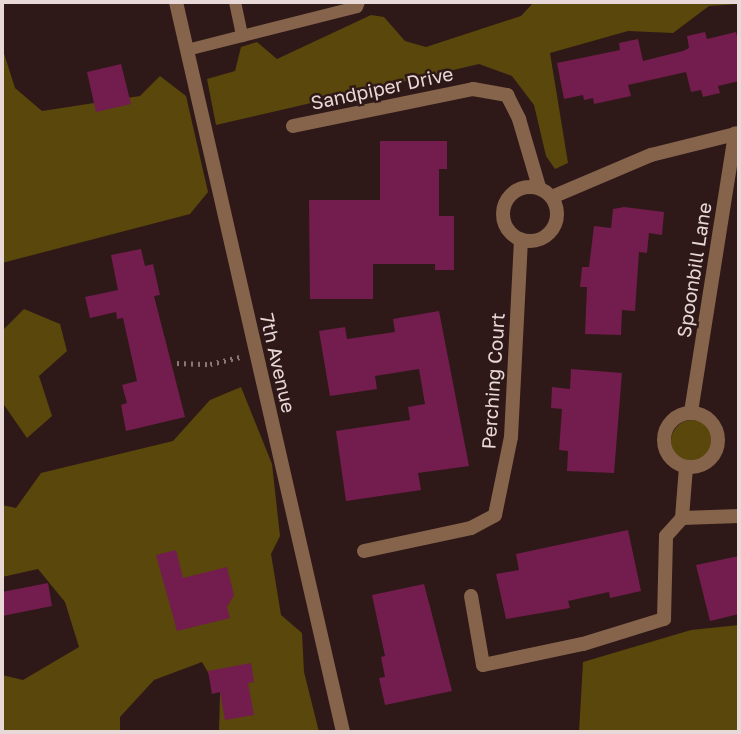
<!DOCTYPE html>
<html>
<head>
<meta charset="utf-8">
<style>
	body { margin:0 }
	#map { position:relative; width:741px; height:734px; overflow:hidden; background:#2e1918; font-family:"Golos Text",sans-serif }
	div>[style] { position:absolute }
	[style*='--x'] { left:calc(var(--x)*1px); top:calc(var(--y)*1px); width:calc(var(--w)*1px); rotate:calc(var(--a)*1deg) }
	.forest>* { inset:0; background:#59470b }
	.round { border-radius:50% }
	.building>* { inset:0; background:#721d4d }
	.path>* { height:4.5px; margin-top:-2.25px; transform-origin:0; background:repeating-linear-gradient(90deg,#8a7877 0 2px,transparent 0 7px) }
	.lane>* { height:12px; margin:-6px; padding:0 6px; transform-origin:6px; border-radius:6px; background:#86644b }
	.street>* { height:14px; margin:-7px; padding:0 7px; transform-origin:7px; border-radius:7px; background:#86644b }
	.street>.ring { margin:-7px; padding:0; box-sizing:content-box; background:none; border:14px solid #86644b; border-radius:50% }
	span { translate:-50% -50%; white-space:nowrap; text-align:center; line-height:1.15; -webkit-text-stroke:5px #2e1918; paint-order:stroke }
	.street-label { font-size:19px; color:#e8d8d7 }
	.frame { position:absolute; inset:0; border:4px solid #e8d8d7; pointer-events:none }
</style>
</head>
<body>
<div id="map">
	<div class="forest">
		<i style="clip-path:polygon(534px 2px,739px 4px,709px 6px,673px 33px,628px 31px,550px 53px,568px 163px,555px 169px,546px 156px,534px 105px,512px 76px,479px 64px,216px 125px,207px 79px,235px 71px,241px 47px,257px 42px,277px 59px,371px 15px,384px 17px,405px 41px,426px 47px,521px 16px)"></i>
		<i style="clip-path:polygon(2px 47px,15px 88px,42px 111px,140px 96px,160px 76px,186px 96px,208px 192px,190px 214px,2px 263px)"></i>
		<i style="clip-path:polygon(24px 309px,60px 324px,67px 351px,39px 376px,52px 416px,27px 438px,2px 402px,2px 331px)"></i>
		<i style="clip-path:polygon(241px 387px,272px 464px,280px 536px,271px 554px,281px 615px,302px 633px,304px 672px,319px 732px,219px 732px,220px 693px,202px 662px,154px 680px,120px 717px,120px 732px,2px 732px,2px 675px,23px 680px,79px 647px,65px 602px,38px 569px,2px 577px,2px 505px,16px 508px,41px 473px,173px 441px,210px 400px)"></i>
		<i class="round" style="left:671px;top:420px;width:42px;height:42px"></i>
		<i style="clip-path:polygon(739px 625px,739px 732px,579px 732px,583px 662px,691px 630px)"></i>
	</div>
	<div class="building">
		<i style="clip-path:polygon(705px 32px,707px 39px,736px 32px,739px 46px,739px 81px,718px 86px,720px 93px,703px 97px,701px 90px,691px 92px,686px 72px,628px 85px,631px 96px,594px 104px,593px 98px,584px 100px,583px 95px,564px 99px,557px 63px,620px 50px,619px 43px,638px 39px,643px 61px,683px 51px,689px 48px,687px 36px)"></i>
		<i style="clip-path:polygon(121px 64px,131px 104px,96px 112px,87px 72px)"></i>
		<i style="clip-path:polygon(380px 141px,447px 141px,447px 169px,439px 169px,439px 216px,454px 216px,454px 270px,435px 270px,435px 264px,373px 264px,373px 299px,310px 299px,309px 200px,380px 200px)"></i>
		<i style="clip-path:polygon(624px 207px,664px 212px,662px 235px,649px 233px,647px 253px,639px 252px,635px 311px,622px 310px,621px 335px,585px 334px,587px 287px,580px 287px,582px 267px,589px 267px,594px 226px,611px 228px,613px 209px)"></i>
		<i style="clip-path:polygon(141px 249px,145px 266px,153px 264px,160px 295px,154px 296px,185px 417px,126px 431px,121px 405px,127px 403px,122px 385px,137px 381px,123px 318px,117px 319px,116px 312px,90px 318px,85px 297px,118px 290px,111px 255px)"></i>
		<i style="clip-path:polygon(439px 311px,469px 466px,418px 473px,421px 490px,346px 501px,336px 431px,410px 420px,408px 407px,425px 404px,419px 369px,375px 376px,377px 389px,330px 396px,319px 331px,345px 327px,347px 339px,395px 332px,393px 319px)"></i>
		<i style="clip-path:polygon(571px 369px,622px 373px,614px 473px,567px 471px,568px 451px,559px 450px,562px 409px,551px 408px,552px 387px,570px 389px)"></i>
		<i style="clip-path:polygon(628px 530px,641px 591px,610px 598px,609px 592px,568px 601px,570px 608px,506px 619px,496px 574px,519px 570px,516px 554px)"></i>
		<i style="clip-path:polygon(176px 550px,183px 578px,227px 567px,234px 595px,227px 607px,230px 618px,177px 631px,156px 555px)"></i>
		<i style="clip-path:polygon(739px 556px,739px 614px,710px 621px,696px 565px)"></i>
		<i style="clip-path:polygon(48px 583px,52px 606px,2px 616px,2px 592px)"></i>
		<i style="clip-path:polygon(424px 584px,452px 691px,385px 705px,379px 678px,385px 677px,381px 657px,385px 656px,372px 595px)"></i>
		<i style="clip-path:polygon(251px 663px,254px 682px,248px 683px,254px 715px,225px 720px,220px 692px,212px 694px,208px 671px)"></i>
	</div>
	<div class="path">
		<i style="--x:177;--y:363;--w:33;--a:2"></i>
		<i style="--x:210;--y:364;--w:32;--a:-13"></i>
	</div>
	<div class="lane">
		<i style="--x:235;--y:2;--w:35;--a:78"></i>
		<i style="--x:187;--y:50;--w:175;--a:-14.2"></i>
		<i style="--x:357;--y:7;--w:5;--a:-68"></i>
	</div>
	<div class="street">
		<i style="--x:176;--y:2;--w:749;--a:77.11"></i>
		<i style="--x:293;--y:126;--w:184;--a:-11.6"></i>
		<i style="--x:473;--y:89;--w:35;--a:10"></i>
		<i style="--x:507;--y:95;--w:27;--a:63"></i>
		<i style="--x:519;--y:119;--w:71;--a:73.6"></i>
		<i class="ring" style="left:503px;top:187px;width:40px;height:40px"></i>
		<i style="--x:552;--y:197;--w:108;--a:-23"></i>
		<i style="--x:651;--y:155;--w:91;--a:-14"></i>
		<i style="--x:691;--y:412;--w:282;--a:-81"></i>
		<i class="ring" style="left:664px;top:413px;width:40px;height:40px"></i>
		<i style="--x:686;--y:467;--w:51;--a:94.5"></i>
		<i style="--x:682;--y:518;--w:57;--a:-2"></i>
		<i style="--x:364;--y:551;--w:109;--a:-12.1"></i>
		<i style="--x:471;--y:528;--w:27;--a:-28"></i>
		<i style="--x:495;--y:515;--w:80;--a:-78.4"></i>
		<i style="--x:511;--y:437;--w:198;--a:-87.1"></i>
		<i style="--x:471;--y:596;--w:70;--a:80.1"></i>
		<i style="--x:483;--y:665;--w:102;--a:-11.9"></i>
		<i style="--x:583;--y:644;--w:85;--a:-17.2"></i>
		<i style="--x:664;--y:619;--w:83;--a:-88.6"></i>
		<i style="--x:666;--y:536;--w:24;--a:-48"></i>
	</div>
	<div class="street-label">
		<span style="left:382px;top:88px;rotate:-12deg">Sandpiper Drive</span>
		<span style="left:694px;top:270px;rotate:-81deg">Spoonbill Lane</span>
		<span style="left:278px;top:363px;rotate:77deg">7th Avenue</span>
		<span style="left:493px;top:381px;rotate:-86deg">Perching Court</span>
	</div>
	<div class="frame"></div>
</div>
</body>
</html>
